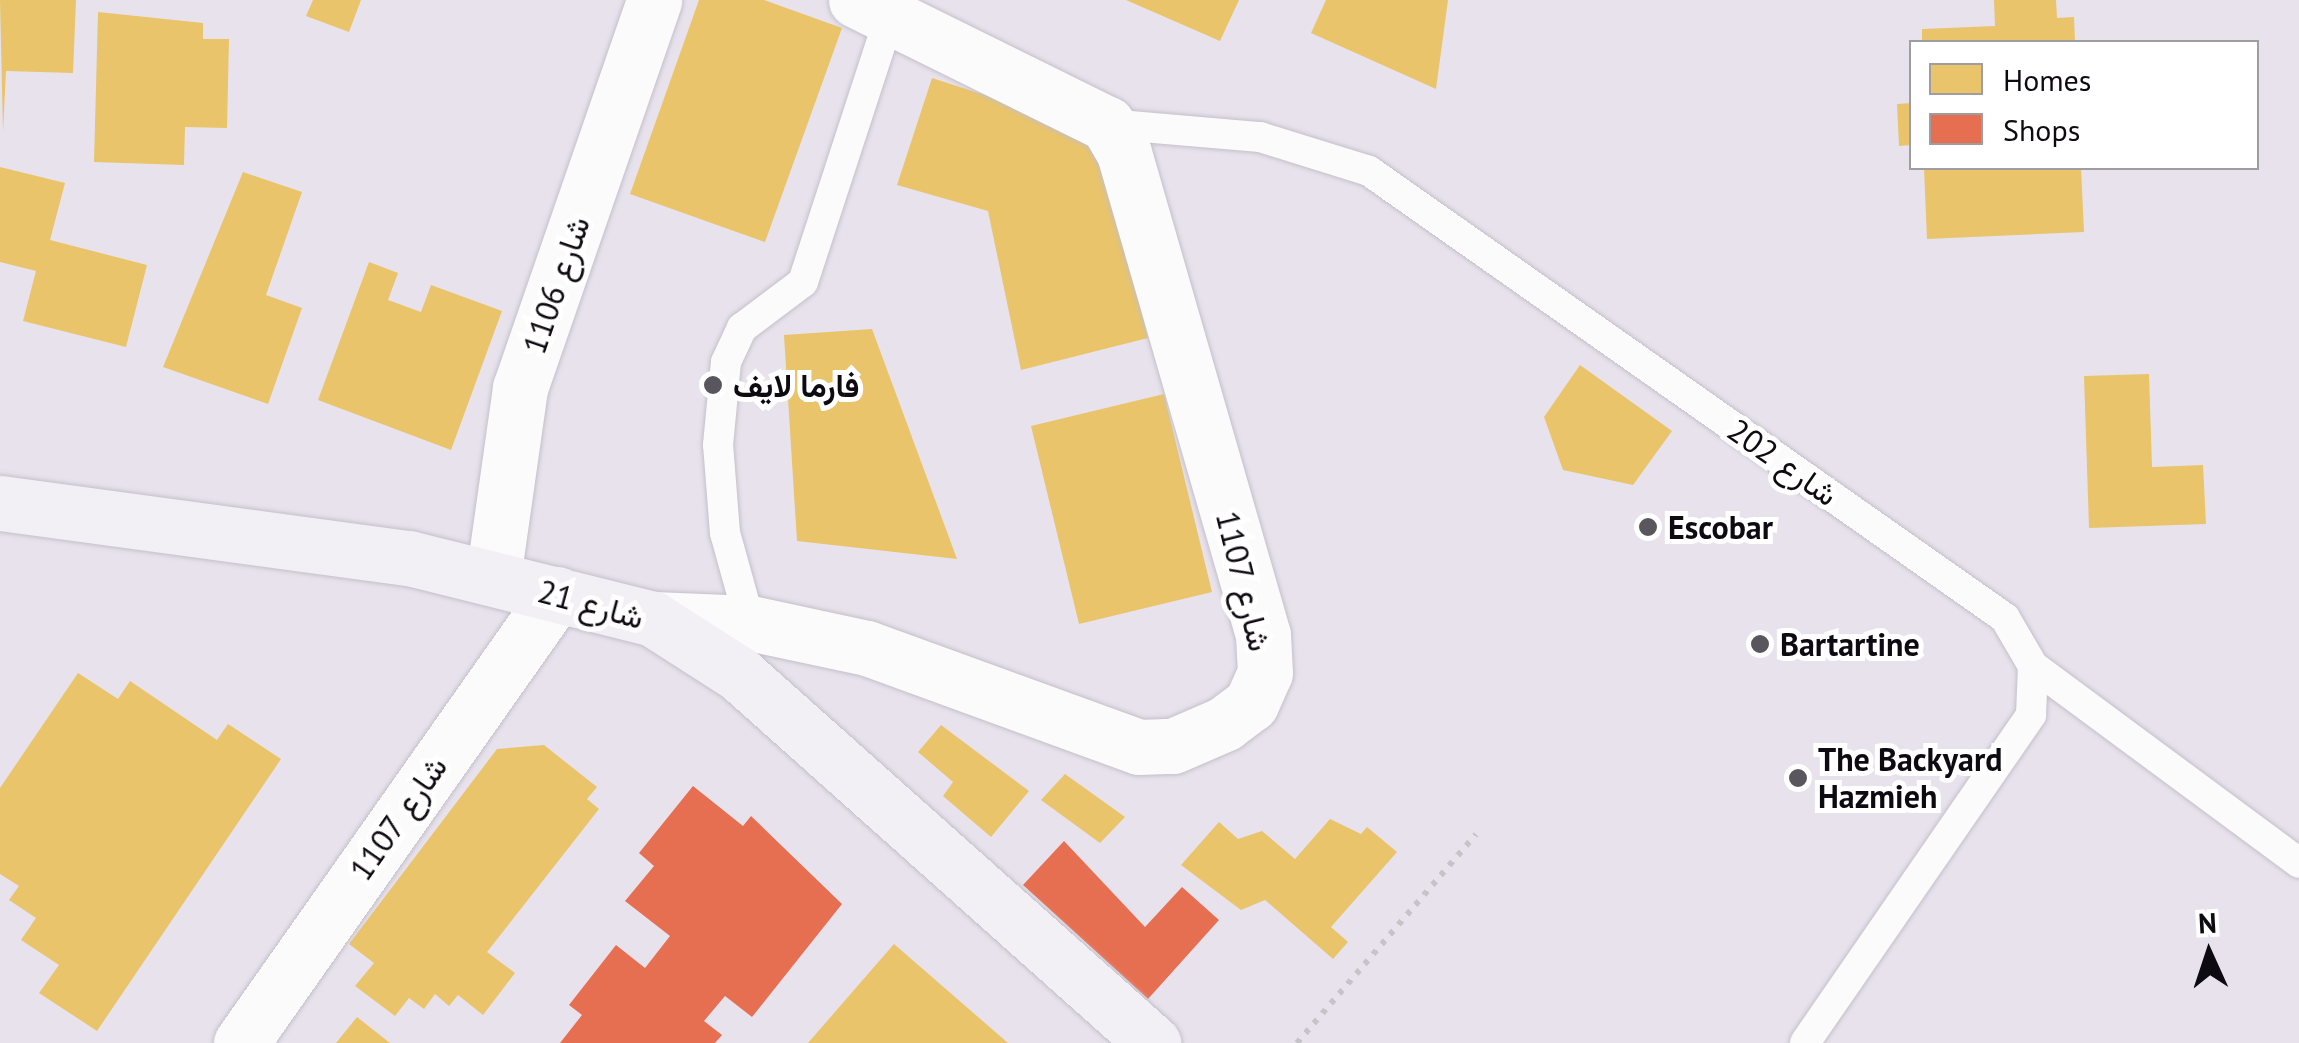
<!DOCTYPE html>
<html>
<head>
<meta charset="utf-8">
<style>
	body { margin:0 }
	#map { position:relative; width:2299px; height:1043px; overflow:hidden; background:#e8e2ed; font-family:"PT Sans",Vazirmatn,sans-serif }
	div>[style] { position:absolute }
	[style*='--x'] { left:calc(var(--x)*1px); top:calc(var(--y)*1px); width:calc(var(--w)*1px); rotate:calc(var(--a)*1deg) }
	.homes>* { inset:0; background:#e9c46a }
	.shops>* { inset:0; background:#e76f51 }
	.path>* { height:6px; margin-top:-3px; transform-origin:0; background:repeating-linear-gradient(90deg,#c6c4c8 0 5px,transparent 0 13px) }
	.roads { filter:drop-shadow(0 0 2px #c4c0c9) drop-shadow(0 0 2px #c4c0c9) }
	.service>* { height:30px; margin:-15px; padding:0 15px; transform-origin:15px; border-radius:15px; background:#fcfbfc }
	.minor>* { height:55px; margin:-27.5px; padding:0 27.5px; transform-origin:27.5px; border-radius:27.5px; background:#fcfbfc }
	.secondary>* { height:55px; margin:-27.5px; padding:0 27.5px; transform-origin:27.5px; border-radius:27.5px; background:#f2eff5 }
	.dots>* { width:28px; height:28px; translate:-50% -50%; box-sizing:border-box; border:5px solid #fff; border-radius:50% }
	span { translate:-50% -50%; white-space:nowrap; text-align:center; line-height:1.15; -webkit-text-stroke:10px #fff; paint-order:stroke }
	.street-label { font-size:32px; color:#0e0a11 }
	.poi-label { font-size:32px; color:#0e0a11; font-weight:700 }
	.left { translate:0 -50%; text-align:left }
	.legend { position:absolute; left:1909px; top:40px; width:350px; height:130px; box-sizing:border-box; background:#fff; border:2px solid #9f9da0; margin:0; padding:12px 18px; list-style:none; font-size:30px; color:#0e0a11 }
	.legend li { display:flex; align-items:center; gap:20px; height:50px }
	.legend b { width:50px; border:2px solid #9f9da0 }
	.north { position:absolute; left:2159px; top:903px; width:100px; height:100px; -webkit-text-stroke:8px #fff; paint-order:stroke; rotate:357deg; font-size:28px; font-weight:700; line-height:40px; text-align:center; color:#0e0a11 }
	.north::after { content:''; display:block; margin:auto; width:35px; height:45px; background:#0e0a11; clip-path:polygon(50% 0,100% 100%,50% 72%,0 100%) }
</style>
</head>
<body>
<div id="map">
	<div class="homes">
		<i style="clip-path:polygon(0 0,76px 0,73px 73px,6px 71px,3px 132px)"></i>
		<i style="clip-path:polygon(313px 0,361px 0,349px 32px,306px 16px)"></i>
		<i style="clip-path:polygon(699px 0,764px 0,842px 28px,765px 242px,630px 194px)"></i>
		<i style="clip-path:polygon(1126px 0,1239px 0,1220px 41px)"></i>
		<i style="clip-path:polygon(1326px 0,1448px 0,1436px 89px,1311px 33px)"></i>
		<i style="clip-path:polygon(1994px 0,2056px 0,2057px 18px,2074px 17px,2075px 42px,1922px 42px,1922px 29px,1995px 26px)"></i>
		<i style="clip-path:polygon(98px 12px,203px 23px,203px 39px,229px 39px,227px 128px,185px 127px,184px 165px,94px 162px)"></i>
		<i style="clip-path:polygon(932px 78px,1099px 132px,1148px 338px,1021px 370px,988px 211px,897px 185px)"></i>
		<i style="clip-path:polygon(1912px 103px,1912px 145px,1899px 146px,1897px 104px)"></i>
		<i style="clip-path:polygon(0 167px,65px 183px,50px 240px,147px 265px,126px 347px,23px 321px,36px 271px,0 262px)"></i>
		<i style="clip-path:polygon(1924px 168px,2081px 168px,2084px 232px,1927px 239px)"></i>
		<i style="clip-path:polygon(243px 172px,302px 192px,266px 295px,302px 308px,268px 404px,163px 367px)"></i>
		<i style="clip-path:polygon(369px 262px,398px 273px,388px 300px,421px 312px,431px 285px,502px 311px,451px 450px,318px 400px)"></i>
		<i style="clip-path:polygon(872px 329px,957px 559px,797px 541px,784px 335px)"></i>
		<i style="clip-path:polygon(1580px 365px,1672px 431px,1633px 485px,1563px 470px,1544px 417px)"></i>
		<i style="clip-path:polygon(2149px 374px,2152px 467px,2203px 465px,2206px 524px,2089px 528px,2084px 376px)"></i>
		<i style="clip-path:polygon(1164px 394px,1212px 592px,1079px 624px,1031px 426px)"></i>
		<i style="clip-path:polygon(78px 673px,118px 699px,130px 681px,217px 740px,228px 724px,281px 759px,97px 1031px,39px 993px,59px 965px,21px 940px,36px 918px,9px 900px,19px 886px,0 874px,0 788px)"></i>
		<i style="clip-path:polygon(941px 725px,1029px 791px,991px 837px,943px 796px,953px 782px,918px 752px)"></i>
		<i style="clip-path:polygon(544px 745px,597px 787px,587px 799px,599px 809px,487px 952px,515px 973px,483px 1015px,458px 995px,449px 1006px,435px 994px,424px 1009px,409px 998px,395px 1016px,355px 986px,374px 963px,349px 944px,497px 749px)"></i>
		<i style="clip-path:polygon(1065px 774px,1125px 817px,1100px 843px,1041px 800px)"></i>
		<i style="clip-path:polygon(1330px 819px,1361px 834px,1367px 827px,1397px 852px,1331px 927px,1348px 942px,1333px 959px,1265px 900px,1241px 910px,1181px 865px,1219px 822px,1238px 839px,1262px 831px,1295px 859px)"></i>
		<i style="clip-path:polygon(894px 944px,1008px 1043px,808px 1043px)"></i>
		<i style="clip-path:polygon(357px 1017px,390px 1043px,336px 1043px)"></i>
	</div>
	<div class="shops">
		<i style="clip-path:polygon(693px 786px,743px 826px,751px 816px,842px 904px,752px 1017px,725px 996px,704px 1021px,722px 1035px,715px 1043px,560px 1043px,582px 1015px,569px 1005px,616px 945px,645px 968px,670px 936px,625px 901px,654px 866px,639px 853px)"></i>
		<i style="clip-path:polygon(1064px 841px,1145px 927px,1182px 887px,1219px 920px,1148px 999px,1023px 885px)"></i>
	</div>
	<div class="path">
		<i style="--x:1297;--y:1043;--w:275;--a:-49.4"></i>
	</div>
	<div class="roads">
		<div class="service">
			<i style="--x:1107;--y:124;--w:154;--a:4.9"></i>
			<i style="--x:1260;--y:137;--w:114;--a:17.3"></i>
			<i style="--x:1369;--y:171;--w:777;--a:35.1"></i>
			<i style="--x:2005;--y:618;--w:56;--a:59.7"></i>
			<i style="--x:2033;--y:666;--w:49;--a:92.3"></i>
			<i style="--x:2031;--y:715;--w:398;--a:124.6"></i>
			<i style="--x:750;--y:623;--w:93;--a:-105.5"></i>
			<i style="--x:725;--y:533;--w:88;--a:-94.5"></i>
			<i style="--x:718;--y:445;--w:83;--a:-84.5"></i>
			<i style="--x:726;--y:362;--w:38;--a:-65"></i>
			<i style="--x:742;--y:328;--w:76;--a:-37"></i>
			<i style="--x:803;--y:282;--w:277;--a:-71.9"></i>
			<i style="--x:2033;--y:666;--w:331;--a:36.5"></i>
		</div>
		<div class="minor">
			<i style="--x:493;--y:578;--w:192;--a:-81.9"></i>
			<i style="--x:520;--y:388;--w:410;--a:-70.9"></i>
			<i style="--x:653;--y:619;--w:97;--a:2.4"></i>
			<i style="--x:750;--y:623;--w:120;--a:12.1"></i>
			<i style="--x:867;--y:648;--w:289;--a:20"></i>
			<i style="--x:1139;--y:747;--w:34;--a:-2"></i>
			<i style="--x:1173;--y:746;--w:56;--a:-23.3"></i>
			<i style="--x:1224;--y:724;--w:34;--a:-37"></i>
			<i style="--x:1251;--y:704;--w:34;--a:-66"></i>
			<i style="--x:1265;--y:673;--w:38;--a:-93"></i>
			<i style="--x:1263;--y:635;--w:502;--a:-106.09"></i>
			<i style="--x:1124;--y:153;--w:34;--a:-120"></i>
			<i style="--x:1107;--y:124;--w:280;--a:-153.7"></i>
			<i style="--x:241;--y:1043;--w:549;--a:-54.86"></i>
		</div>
		<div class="secondary">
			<i style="--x:0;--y:503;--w:413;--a:7.7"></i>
			<i style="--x:409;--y:558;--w:252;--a:14"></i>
			<i style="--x:653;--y:619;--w:102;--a:32.6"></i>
			<i style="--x:739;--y:674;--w:555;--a:41.71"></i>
		</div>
	</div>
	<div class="dots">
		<i style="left:713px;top:385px;background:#5a565e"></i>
		<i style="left:1648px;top:527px;background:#5a565e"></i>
		<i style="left:1760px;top:644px;background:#5a565e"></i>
		<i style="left:1798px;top:778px;background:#5a565e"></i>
	</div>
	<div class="street-label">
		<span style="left:556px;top:285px;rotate:-71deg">شارع 1106</span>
		<span style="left:1783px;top:462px;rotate:35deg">شارع 202</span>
		<span style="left:1244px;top:581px;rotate:76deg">شارع 1107</span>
		<span style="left:591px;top:604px;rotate:15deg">شارع 21</span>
		<span style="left:398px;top:818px;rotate:-55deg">شارع 1107</span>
	</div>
	<div class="poi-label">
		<span class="left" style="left:733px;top:385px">فارما لايف</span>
		<span class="left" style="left:1668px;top:527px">Escobar</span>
		<span class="left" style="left:1780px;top:644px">Bartartine</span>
		<span class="left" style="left:1818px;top:778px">The Backyard<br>Hazmieh</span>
	</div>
	<ul class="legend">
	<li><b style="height:28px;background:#e9c46a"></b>Homes</li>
	<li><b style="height:28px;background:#e76f51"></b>Shops</li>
	</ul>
	<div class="north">N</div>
</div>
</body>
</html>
